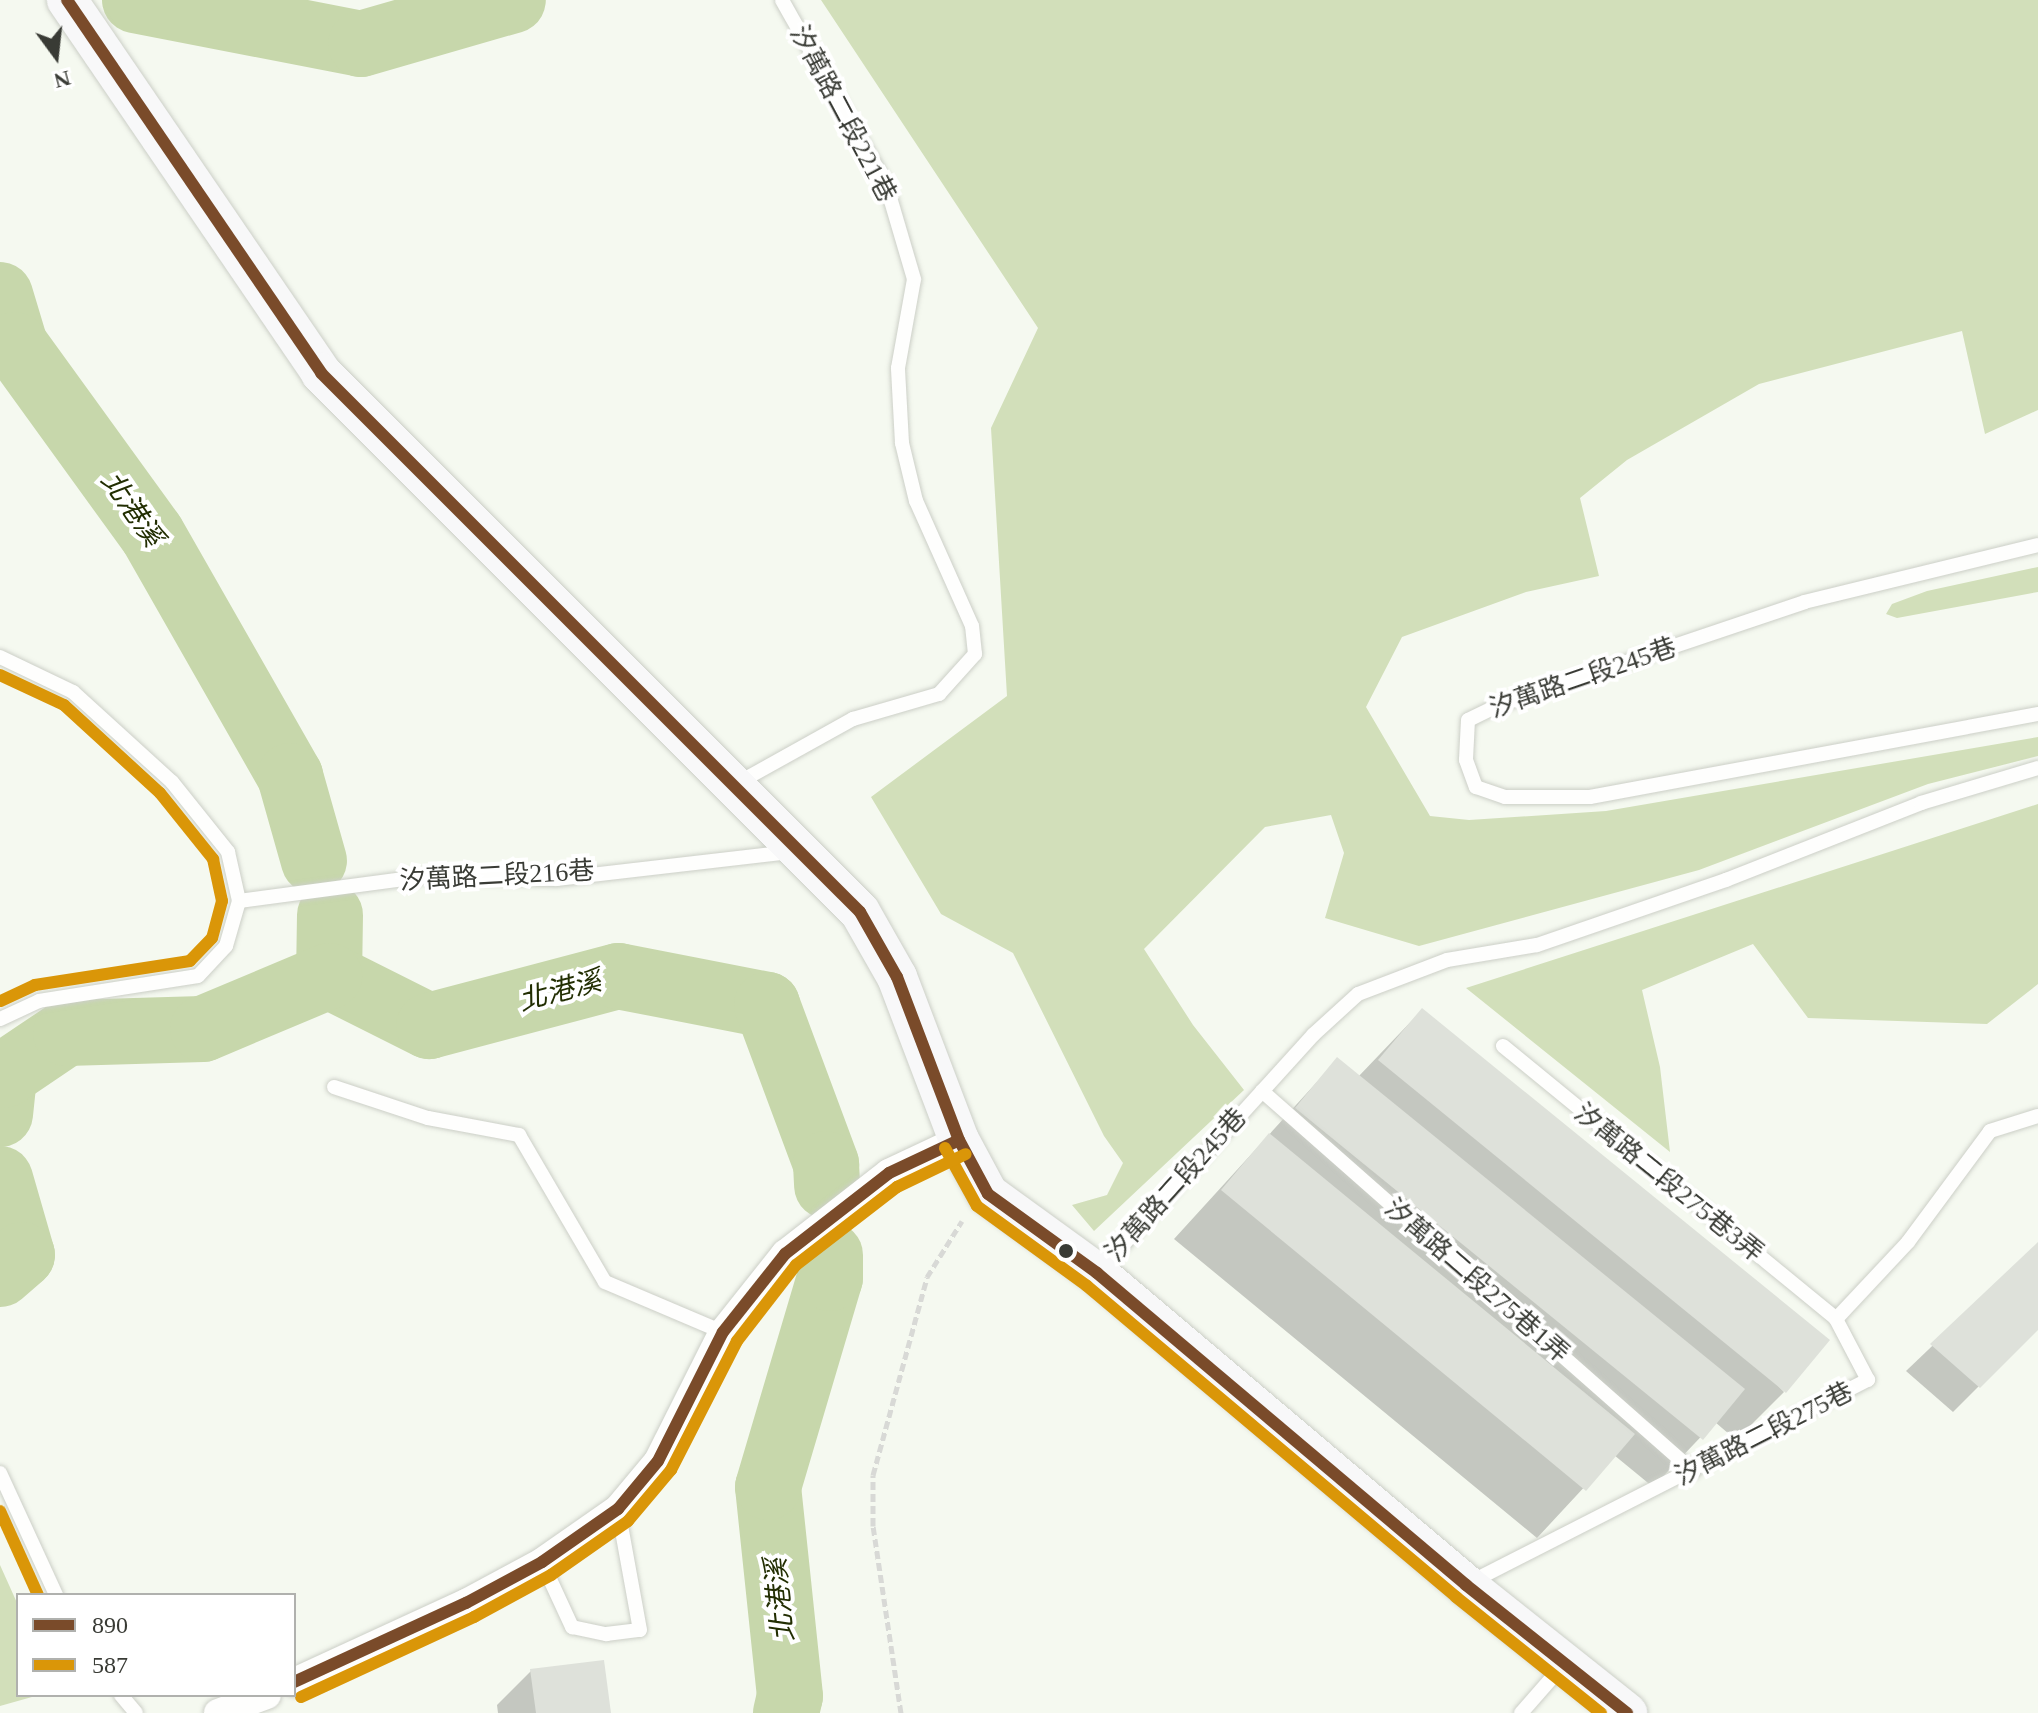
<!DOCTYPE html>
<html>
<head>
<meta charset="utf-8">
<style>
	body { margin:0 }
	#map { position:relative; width:2038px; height:1713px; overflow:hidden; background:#f5f9f0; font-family:"Times New Roman","Noto Sans TC",serif }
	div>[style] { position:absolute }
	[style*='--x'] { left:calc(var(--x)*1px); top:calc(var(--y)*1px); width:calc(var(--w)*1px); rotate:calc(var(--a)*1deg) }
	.forest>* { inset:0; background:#d2dfba }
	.shadow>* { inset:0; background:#0003 }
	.river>* { height:66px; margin:-33px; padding:0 33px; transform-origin:33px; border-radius:33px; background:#c7d7ab }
	.building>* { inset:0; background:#dee1da }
	.path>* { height:5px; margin-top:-2.5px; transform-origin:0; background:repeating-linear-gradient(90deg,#d8d9d6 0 8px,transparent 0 12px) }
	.roads { filter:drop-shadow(0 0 2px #cccfc7) drop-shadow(0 0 2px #cccfc7) }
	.lane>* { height:14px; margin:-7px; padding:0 7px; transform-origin:7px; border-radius:7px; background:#fefefd }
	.street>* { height:28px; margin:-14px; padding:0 14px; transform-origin:14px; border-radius:14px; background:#fefefd }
	.secondary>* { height:40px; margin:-20px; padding:0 20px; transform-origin:20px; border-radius:20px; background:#f8f8f9 }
	.bus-1>* { height:12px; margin:-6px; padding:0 6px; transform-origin:6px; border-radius:6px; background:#7a4b2a }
	.bus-2>* { height:12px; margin:-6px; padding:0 6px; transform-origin:6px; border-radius:6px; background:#da9608 }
	.dots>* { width:22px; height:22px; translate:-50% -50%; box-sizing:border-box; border:4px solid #fff; border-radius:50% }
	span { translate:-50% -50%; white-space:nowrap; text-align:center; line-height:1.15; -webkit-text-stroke:8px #fff; paint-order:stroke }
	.street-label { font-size:26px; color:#393b35 }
	.water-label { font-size:28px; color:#222e02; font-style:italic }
	.legend { position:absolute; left:16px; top:1593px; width:280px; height:104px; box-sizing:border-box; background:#fff; border:2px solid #b0b1ae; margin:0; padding:10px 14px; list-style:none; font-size:24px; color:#393b35 }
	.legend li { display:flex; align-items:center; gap:16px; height:40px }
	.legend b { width:40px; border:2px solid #b0b1ae }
	.north { position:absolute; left:16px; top:16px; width:80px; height:80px; -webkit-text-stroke:6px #fff; paint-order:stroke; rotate:165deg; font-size:22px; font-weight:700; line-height:32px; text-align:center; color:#393b35 }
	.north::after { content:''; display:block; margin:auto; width:28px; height:36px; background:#393b35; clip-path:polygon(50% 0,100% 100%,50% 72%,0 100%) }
</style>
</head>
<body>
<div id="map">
	<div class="forest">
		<i style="clip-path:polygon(821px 0,2038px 0,2038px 410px,1985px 434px,1962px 331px,1759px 384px,1627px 460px,1580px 498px,1599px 576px,1526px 592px,1402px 637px,1366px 707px,1430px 816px,1469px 820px,1606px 811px,2038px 737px,2038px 756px,1928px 784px,1699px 870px,1419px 946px,1325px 918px,1344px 853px,1331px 815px,1265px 827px,1144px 949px,1193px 1025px,1244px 1090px,1094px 1231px,1072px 1205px,1107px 1195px,1123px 1163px,1104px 1136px,1013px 953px,941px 914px,871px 797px,1007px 696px,991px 428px,1038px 328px)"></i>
		<i style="clip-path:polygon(2038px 567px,2038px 592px,1897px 618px,1886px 614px,1892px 604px,1927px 591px)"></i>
		<i style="clip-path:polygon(2038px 804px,2038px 984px,1987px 1024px,1808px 1018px,1753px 944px,1642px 990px,1660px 1067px,1670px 1152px,1466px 988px)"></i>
		<i style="clip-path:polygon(0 1565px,18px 1605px,18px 1695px,39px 1695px,0 1706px)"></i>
	</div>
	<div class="shadow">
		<i style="clip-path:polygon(1422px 1010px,1784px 1392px,1736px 1440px,1715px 1422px,1653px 1487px,1614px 1455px,1537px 1538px,1174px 1239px,1337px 1060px,1358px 1077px)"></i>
		<i style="clip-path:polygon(2038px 1245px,2038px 1327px,1953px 1412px,1906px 1371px)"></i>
		<i style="clip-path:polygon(531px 1671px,609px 1713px,498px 1713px,497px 1705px)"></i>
	</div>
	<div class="river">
		<i style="--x:135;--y:0;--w:230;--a:11"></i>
		<i style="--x:361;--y:44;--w:158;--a:-16.1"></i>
		<i style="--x:0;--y:295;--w:52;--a:73.3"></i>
		<i style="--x:15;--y:345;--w:233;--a:54.1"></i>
		<i style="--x:152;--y:534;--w:279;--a:60.3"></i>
		<i style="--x:290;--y:776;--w:88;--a:74.2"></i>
		<i style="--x:330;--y:915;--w:61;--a:90.9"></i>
		<i style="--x:329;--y:976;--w:112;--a:26.6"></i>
		<i style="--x:429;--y:1026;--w:196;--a:-14.8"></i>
		<i style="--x:618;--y:976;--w:152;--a:11"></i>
		<i style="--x:767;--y:1005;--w:170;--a:69.6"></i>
		<i style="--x:826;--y:1164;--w:22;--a:87"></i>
		<i style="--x:0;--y:1114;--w:39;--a:-84"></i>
		<i style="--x:4;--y:1075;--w:75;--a:-34.1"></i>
		<i style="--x:66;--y:1033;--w:137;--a:-1.7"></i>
		<i style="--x:203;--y:1029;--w:137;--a:-22.8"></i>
		<i style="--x:0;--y:1179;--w:79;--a:73.9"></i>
		<i style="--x:22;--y:1255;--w:29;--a:139"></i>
		<i style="--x:786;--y:1713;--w:17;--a:-77"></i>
		<i style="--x:790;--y:1696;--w:210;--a:-96"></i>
		<i style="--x:768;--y:1487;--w:218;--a:-73.5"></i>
		<i style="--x:830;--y:1278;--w:23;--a:-90"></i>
	</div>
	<div class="building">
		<i style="clip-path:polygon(1422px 1008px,1830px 1340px,1786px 1393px,1378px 1060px)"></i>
		<i style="clip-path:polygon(1337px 1057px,1745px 1389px,1703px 1440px,1295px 1108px)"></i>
		<i style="clip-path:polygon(1269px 1133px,1635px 1434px,1586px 1491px,1221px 1190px)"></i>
		<i style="clip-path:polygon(2038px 1242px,2038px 1330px,1980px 1388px,1930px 1344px)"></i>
		<i style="clip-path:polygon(604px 1660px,611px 1713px,536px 1713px,530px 1669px)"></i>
	</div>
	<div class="path">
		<i style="--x:901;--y:1713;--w:189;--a:-98.5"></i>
		<i style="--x:873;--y:1526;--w:51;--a:-90"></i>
		<i style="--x:873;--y:1475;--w:205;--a:-74.7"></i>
		<i style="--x:927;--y:1277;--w:66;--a:-58"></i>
	</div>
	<div class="roads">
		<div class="lane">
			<i style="--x:2038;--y:545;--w:240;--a:166.3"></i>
			<i style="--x:1805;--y:602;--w:323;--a:161.4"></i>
			<i style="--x:1499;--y:705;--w:34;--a:154"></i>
			<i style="--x:1468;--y:720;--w:40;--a:92.9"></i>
			<i style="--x:1466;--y:760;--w:29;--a:70"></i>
			<i style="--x:1476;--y:787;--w:31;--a:19"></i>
			<i style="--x:1505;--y:797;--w:85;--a:0"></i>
			<i style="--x:1590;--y:797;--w:456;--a:-10.5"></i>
			<i style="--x:0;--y:657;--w:81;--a:25.6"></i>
			<i style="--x:73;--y:692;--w:134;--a:42.3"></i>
			<i style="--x:172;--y:782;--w:90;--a:51.3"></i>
			<i style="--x:228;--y:852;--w:50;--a:77.3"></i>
			<i style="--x:239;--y:901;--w:47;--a:106.1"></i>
			<i style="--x:226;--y:946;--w:41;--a:133"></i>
			<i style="--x:198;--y:976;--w:161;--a:171.1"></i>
			<i style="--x:39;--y:1001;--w:43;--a:155.2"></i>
			<i style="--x:736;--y:784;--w:134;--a:-29.1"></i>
			<i style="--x:853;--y:719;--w:90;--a:-16.2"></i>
			<i style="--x:939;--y:694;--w:54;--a:-48"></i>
			<i style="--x:975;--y:654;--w:28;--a:-96"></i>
			<i style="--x:972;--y:626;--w:137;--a:-114.1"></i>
			<i style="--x:916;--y:501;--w:60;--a:-103.6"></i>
			<i style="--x:902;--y:443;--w:75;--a:-93.1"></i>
			<i style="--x:898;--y:368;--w:90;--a:-79.8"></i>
			<i style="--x:914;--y:279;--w:99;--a:-106.4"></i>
			<i style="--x:886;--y:184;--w:211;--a:-119.5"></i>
			<i style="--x:239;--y:901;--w:189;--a:-7.6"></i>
			<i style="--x:426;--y:876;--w:131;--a:1.3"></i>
			<i style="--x:557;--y:879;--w:236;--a:-6.6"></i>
			<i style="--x:1503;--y:1046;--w:431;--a:39.3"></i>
			<i style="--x:334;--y:1087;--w:99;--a:18.3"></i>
			<i style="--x:428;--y:1118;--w:93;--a:10.6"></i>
			<i style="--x:519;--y:1135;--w:170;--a:59.7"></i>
			<i style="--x:605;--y:1282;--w:128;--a:23"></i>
			<i style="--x:1262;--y:1091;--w:575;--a:41.4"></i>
			<i style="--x:1100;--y:1270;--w:317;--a:-47.8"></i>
			<i style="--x:1313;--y:1035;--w:61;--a:-42.3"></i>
			<i style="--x:1358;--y:994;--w:95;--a:-20.9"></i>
			<i style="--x:1447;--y:960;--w:91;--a:-9.5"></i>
			<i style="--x:1537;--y:945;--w:200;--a:-19"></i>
			<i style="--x:1726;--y:880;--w:210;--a:-21.5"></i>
			<i style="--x:1921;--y:803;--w:122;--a:-16.7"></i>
			<i style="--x:0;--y:1473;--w:134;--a:65.3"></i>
			<i style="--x:542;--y:1562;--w:72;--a:65.2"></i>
			<i style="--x:572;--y:1627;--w:35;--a:12"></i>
			<i style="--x:606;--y:1634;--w:34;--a:-7"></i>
			<i style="--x:640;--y:1630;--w:123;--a:-100.3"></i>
			<i style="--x:1469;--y:1583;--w:448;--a:-27"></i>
			<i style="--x:1868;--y:1380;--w:69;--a:-117.7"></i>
			<i style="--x:1836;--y:1319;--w:105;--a:-46.9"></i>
			<i style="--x:1908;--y:1242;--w:138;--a:-53.5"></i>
			<i style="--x:1990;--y:1131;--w:50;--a:-17.4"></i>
			<i style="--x:121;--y:1695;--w:23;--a:50"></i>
			<i style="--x:1521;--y:1713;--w:65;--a:-48.7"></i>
		</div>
		<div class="street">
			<i style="--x:294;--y:1682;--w:189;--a:-24.7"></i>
			<i style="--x:466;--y:1603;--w:86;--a:-28.3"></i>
			<i style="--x:542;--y:1562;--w:93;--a:-34.9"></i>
			<i style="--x:618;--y:1509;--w:62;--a:-50.2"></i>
			<i style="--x:658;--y:1461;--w:144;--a:-63.3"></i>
			<i style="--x:723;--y:1332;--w:100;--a:-51.5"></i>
			<i style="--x:785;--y:1254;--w:132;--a:-37.9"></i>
			<i style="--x:889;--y:1173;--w:77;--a:-25.2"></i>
			<i style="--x:218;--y:1713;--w:52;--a:-20.2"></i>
		</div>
		<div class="secondary">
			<i style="--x:67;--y:0;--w:451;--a:55.7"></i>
			<i style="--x:321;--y:373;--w:762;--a:45"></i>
			<i style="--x:860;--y:912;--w:75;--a:60.4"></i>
			<i style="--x:897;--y:977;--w:174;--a:69.2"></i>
			<i style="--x:959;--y:1140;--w:61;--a:61.8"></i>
			<i style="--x:988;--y:1194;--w:135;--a:35.9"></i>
			<i style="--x:1097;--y:1273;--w:483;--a:40.2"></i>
			<i style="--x:1466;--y:1585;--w:206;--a:38.5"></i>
		</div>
	</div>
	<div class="bus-1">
		<i style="--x:67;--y:0;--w:451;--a:55.7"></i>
		<i style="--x:321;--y:373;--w:762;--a:45"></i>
		<i style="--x:860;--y:912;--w:75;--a:60.4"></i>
		<i style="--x:897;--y:977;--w:174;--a:69.2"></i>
		<i style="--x:959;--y:1140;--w:61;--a:61.8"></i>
		<i style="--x:988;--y:1194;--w:135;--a:35.9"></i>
		<i style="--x:1097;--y:1273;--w:483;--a:40.2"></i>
		<i style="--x:1466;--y:1585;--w:206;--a:38.5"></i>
		<i style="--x:294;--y:1682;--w:189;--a:-24.7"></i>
		<i style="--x:466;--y:1603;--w:86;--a:-28.3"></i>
		<i style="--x:542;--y:1562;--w:93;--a:-34.9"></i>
		<i style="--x:618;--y:1509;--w:62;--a:-50.2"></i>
		<i style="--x:658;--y:1461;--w:144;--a:-63.3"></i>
		<i style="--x:723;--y:1332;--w:100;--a:-51.5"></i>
		<i style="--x:785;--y:1254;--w:132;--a:-37.9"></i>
		<i style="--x:889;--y:1173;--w:77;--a:-25.2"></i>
	</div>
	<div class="bus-2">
		<i style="--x:0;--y:675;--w:71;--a:25.1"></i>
		<i style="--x:64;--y:705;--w:130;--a:42.5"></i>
		<i style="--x:160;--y:793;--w:85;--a:51.2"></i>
		<i style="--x:213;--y:859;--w:43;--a:77.9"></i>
		<i style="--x:222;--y:901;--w:38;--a:105"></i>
		<i style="--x:212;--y:938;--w:32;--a:134"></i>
		<i style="--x:190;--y:961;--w:157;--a:171.2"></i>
		<i style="--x:35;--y:985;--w:38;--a:155"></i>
		<i style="--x:945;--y:1148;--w:66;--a:61.1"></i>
		<i style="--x:977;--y:1206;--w:136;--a:36"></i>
		<i style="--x:1087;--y:1286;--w:483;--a:40.1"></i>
		<i style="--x:1456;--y:1597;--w:186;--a:38.7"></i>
		<i style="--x:0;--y:1511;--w:92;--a:65.7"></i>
		<i style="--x:301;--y:1697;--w:191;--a:-24.8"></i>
		<i style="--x:474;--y:1617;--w:88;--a:-28.6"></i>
		<i style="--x:551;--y:1575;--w:94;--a:-35"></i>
		<i style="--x:628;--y:1521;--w:67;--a:-49.9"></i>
		<i style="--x:671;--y:1470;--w:145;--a:-62.9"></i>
		<i style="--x:737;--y:1341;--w:96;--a:-52.2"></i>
		<i style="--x:796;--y:1265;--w:128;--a:-37.7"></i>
		<i style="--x:897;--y:1187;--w:76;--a:-25.6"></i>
	</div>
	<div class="dots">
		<i style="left:1066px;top:1251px;background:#393b35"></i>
	</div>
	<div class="street-label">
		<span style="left:843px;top:114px;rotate:62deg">汐萬路二段221巷</span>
		<span style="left:1583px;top:678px;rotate:-19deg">汐萬路二段245巷</span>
		<span style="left:497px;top:876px;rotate:-3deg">汐萬路二段216巷</span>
		<span style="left:1669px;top:1183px;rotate:39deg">汐萬路二段275巷3弄</span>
		<span style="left:1176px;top:1185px;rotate:-48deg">汐萬路二段245巷</span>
		<span style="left:1477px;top:1281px;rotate:41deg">汐萬路二段275巷1弄</span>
		<span style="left:1764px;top:1434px;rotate:-27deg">汐萬路二段275巷</span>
	</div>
	<div class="water-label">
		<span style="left:132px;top:509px;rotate:55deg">北港溪</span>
		<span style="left:560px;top:991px;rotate:-15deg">北港溪</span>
		<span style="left:780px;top:1600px;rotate:-96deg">北港溪</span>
	</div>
	<ul class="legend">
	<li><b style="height:10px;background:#7a4b2a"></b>890</li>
	<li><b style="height:10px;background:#da9608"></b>587</li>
	</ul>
	<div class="north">N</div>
</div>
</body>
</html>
